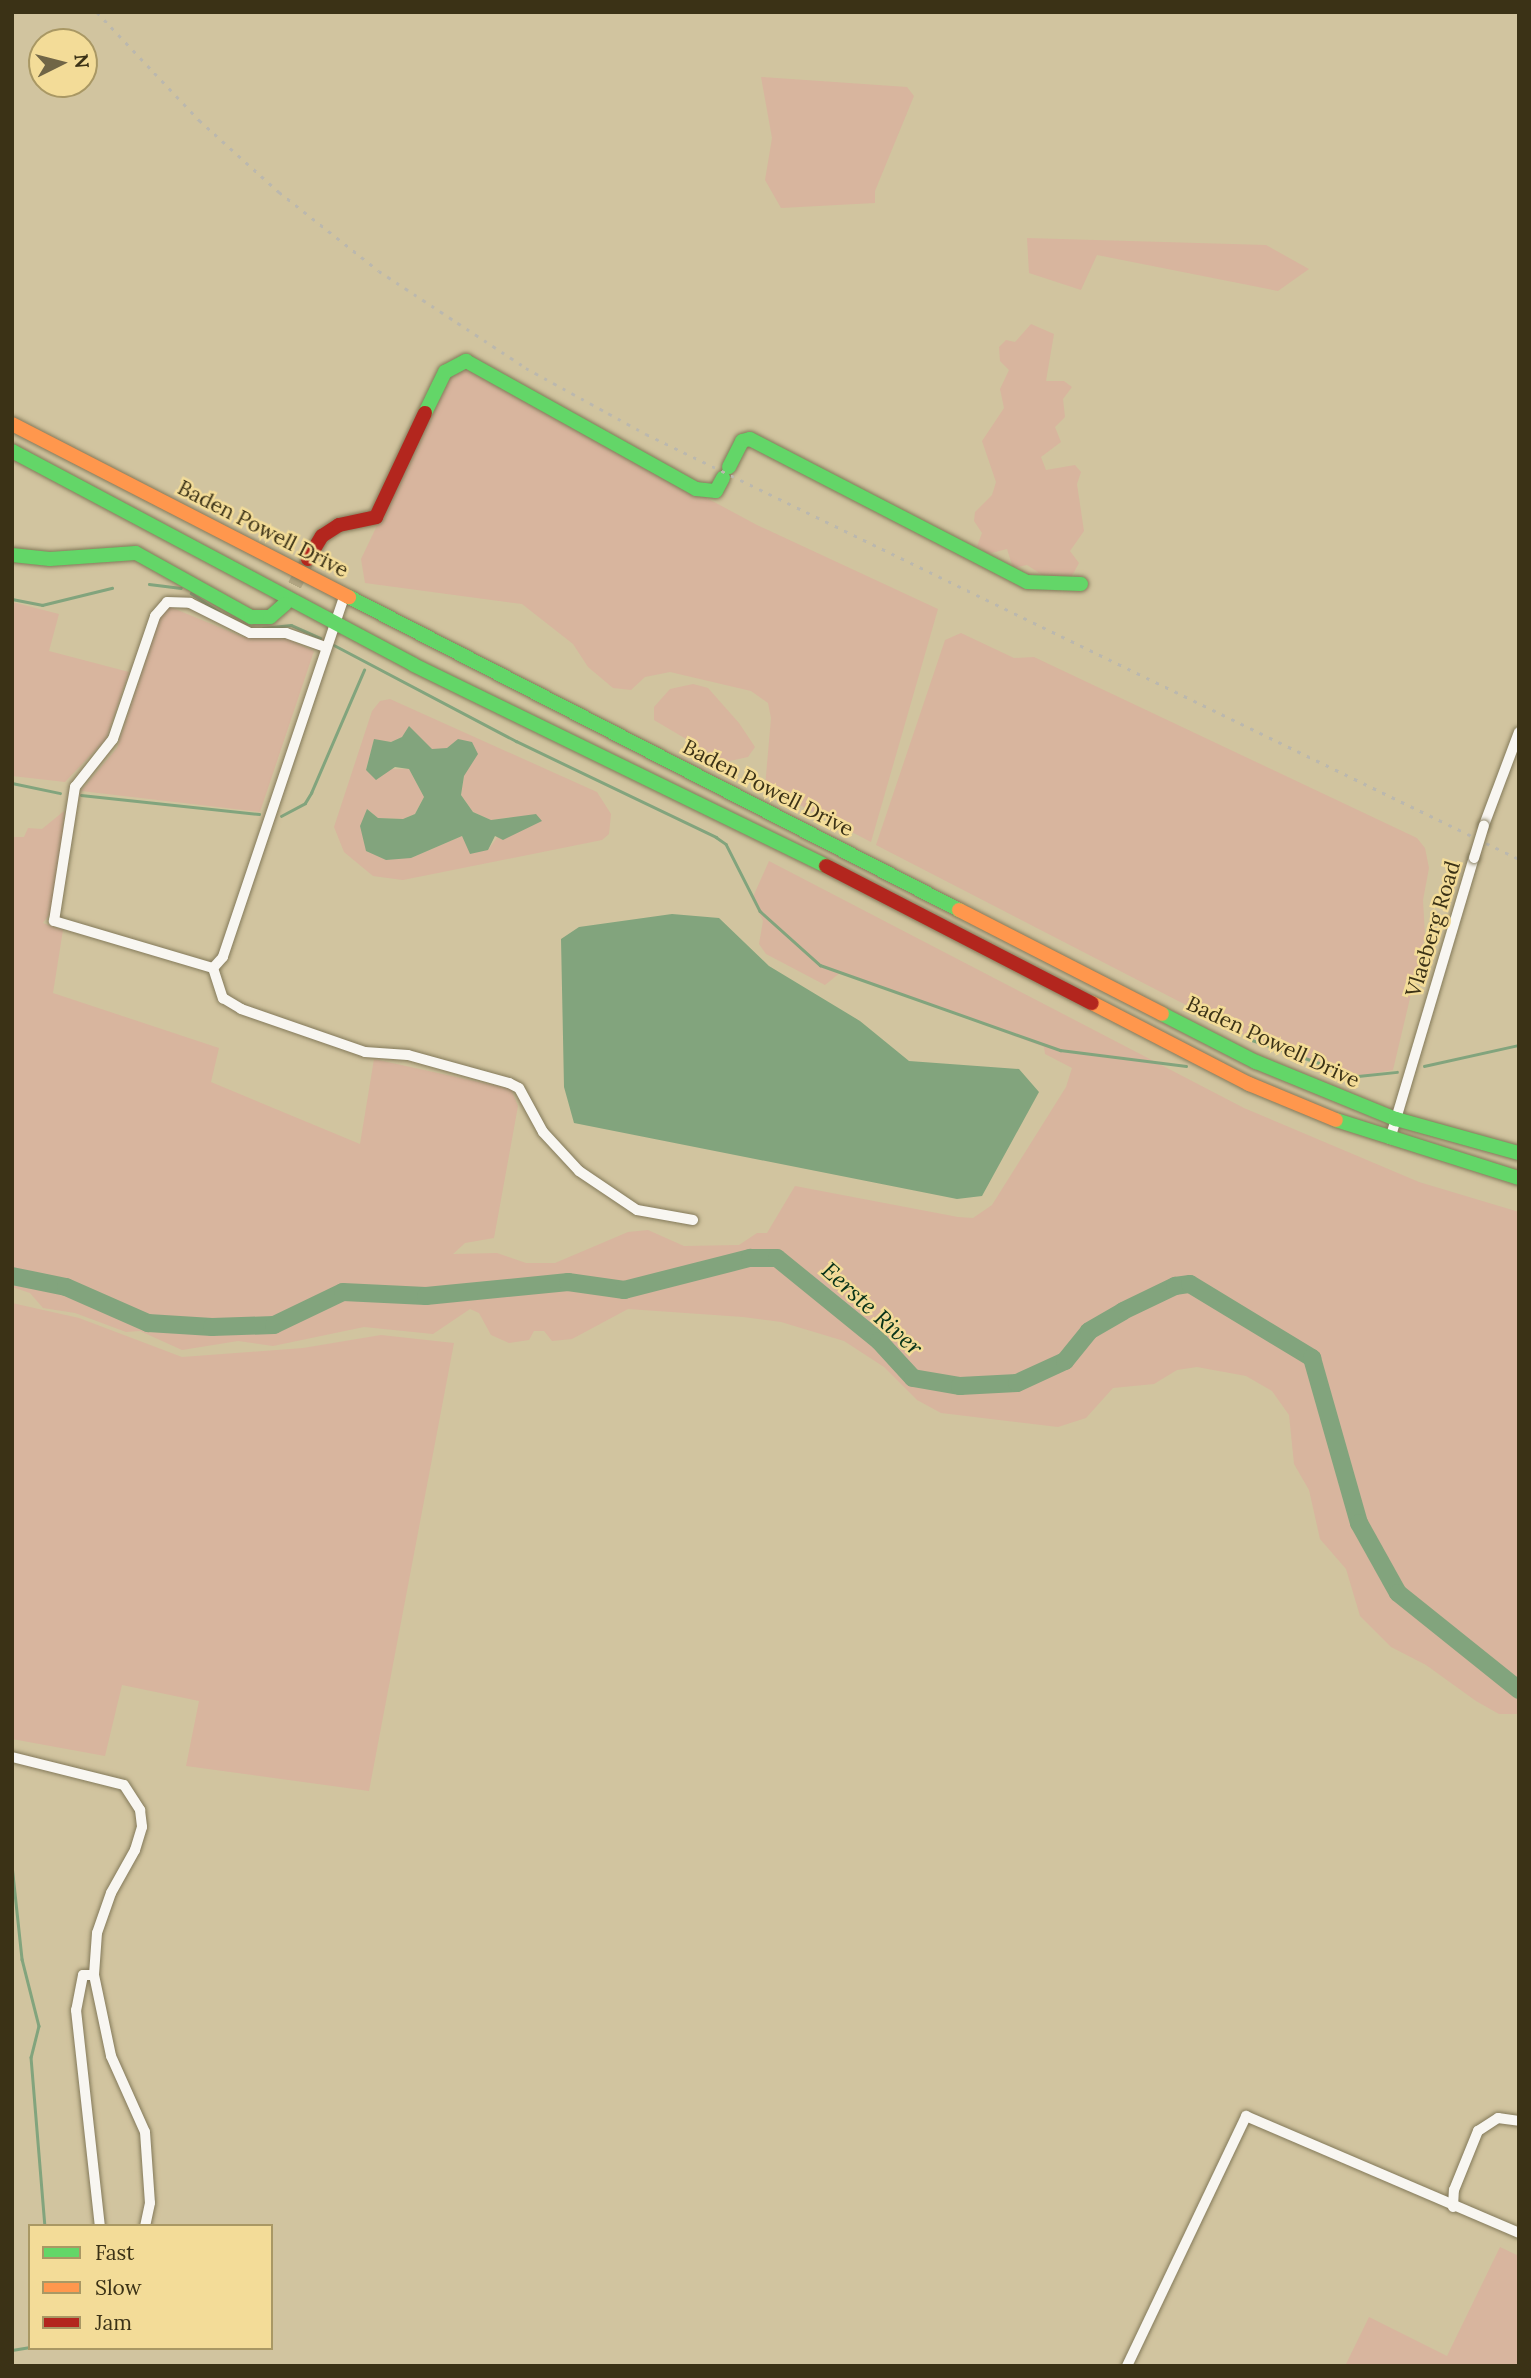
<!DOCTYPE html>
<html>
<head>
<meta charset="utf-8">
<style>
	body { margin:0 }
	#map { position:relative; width:1531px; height:2378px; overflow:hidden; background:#d1c49f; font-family:Lora,serif }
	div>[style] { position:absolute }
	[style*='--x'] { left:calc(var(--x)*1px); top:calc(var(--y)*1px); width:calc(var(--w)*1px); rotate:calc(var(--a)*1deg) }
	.green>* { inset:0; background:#d8b59e }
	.water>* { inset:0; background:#82a47d }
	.stream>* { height:2.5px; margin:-1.25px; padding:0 1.25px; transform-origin:1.25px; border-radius:1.25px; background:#82a47d }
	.river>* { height:18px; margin:-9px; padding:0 9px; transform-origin:9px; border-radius:9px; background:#82a47d }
	.secondary-tunnel>* { height:14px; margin-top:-7px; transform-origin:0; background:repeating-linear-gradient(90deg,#b3a784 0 14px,transparent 0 21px) }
	.roads { filter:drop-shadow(0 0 2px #837959) drop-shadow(0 0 2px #837959) }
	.street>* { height:10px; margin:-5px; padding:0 5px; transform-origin:5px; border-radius:5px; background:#f8f6f1 }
	.fast>* { height:14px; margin:-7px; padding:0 7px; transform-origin:7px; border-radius:7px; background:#63d668 }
	.slow>* { height:14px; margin:-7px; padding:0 7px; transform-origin:7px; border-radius:7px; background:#ff974d }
	.jam>* { height:14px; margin:-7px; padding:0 7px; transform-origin:7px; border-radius:7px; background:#b3261e }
	.rail>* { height:2.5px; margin-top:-1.25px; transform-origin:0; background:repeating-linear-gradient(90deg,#bbb8ae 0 3.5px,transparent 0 10.5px) }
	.bridges { filter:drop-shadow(0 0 2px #837959) drop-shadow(0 0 2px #837959) }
	.street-bridge>* { height:10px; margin:-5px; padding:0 5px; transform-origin:5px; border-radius:5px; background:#f8f6f1 }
	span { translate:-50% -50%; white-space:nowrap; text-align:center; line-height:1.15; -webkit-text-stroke:5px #f3dc98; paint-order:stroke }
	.street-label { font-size:21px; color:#3b3216 }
	.water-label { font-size:23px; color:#073319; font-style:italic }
	.frame { position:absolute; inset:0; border:14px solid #3b3216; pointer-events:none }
	.legend { position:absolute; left:28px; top:2224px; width:245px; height:126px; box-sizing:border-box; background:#f3dc98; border:2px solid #a99864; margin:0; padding:9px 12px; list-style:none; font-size:21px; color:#3b3216 }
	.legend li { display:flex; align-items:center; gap:14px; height:35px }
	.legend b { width:35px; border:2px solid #a99864 }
	.north { position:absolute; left:28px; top:28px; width:70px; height:70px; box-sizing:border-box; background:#f3dc98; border:2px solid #a99864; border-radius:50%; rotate:84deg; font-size:19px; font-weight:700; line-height:28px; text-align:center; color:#3b3216 }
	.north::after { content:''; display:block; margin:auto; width:24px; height:32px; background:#706546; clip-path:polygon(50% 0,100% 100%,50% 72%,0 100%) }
</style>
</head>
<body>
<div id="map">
	<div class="green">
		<i style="clip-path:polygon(761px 77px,907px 87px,914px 96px,875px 191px,875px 203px,781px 208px,765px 180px,772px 138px)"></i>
		<i style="clip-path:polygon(1027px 238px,1266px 245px,1309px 269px,1278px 291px,1097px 255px,1081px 290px,1029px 273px)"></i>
		<i style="clip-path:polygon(1031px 324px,1054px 334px,1046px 381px,1064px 381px,1072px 387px,1063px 399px,1065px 417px,1055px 427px,1061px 442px,1041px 457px,1046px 470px,1075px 465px,1081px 472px,1077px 484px,1084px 531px,1070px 551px,1079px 563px,1072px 576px,1063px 579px,1044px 576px,1027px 565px,1013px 568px,1007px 549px,988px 554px,977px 546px,982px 533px,974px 521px,975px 512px,992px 495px,996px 482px,982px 441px,1004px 408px,1000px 389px,1009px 370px,1000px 361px,999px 347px,1006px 340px,1015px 342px)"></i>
		<i style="clip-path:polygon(459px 365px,757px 525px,938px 609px,871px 842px,765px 787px,771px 718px,768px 703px,751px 691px,670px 672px,645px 677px,631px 690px,613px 688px,588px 667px,573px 644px,522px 604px,365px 583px,361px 559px,451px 371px)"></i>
		<i style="clip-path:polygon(12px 602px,59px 614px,49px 651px,129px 672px,106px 739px,65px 782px,12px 776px)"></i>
		<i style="clip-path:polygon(168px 606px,243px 637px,287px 639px,314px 651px,260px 812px,81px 791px,117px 748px,161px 614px)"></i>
		<i style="clip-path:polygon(961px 633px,1014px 658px,1034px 657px,1417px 838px,1425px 848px,1429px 868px,1423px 900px,1425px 935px,1393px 1070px,1359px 1076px,1246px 1036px,876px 845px,945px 640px)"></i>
		<i style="clip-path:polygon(693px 684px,708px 688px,739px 723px,755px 747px,748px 757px,725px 762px,654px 720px,654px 707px,670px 689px)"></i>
		<i style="clip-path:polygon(evenodd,390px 699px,597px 792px,611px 814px,609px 834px,602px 840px,403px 880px,373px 876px,344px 852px,334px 827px,372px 711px,380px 701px,390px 699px,402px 737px,432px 749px,447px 749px,464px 776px,461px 795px,473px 812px,491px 820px,512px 817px,488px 850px,462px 836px,411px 858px,367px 809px,378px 818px,403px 819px,415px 814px,424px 797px,409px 769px,366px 769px,374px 740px,391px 742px,402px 737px)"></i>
		<i style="clip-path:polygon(64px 811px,62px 852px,51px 912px,43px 923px,63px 930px,53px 993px,219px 1048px,211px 1082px,360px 1144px,374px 1059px,511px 1089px,518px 1106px,494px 1238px,465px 1243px,453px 1254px,497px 1253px,526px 1263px,555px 1263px,628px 1232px,648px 1230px,684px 1246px,739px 1245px,757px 1233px,767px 1233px,795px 1186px,958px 1217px,973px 1218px,992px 1205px,1066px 1087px,1072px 1068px,1045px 1054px,1044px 1047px,841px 972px,825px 985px,766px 954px,759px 944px,763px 921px,752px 899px,769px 861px,1244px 1108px,1419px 1182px,1519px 1212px,1519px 1714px,1499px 1714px,1476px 1701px,1426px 1665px,1391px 1647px,1360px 1616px,1346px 1569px,1320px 1539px,1309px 1490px,1294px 1464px,1289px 1415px,1272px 1391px,1246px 1376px,1197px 1367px,1177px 1370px,1154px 1384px,1113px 1388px,1086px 1418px,1058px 1427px,941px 1413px,917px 1400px,884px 1367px,844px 1341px,781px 1322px,743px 1317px,628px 1309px,572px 1339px,552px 1341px,544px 1331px,534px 1331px,529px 1340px,509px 1343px,491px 1335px,479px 1313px,470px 1309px,433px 1334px,364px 1327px,273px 1346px,238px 1341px,182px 1350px,140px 1331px,126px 1332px,75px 1313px,43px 1308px,30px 1293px,12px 1287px,12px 837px,24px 837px,28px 828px,42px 829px)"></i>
		<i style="clip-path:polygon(12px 1303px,79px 1318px,182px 1357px,303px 1348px,381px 1335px,454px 1343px,369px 1791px,186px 1766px,199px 1701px,122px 1685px,105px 1756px,12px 1739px)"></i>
		<i style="clip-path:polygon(1500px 2247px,1519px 2256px,1519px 2366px,1345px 2366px,1369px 2317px,1447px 2356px)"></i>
	</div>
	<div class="water">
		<i style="clip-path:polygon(409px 726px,432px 749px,447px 748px,458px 739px,472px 742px,478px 754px,464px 776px,461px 795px,473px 812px,491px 820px,536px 814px,542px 821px,503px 840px,495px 836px,488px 850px,470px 854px,462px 836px,411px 858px,386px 860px,366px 851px,360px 826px,367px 809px,378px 818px,403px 819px,415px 814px,424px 797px,409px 769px,395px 767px,376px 780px,366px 770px,374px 739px,391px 742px,402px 737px)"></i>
		<i style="clip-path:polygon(672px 914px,719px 918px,769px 966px,860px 1021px,909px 1061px,1019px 1069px,1039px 1092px,982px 1196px,957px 1199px,574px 1123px,564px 1087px,561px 939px,579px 927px)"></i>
	</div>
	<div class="stream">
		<i style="--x:149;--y:584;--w:32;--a:7"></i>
		<i style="--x:191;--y:593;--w:34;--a:34"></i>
		<i style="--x:12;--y:599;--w:31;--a:11"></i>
		<i style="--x:42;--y:605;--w:72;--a:-13.7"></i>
		<i style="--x:263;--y:628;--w:28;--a:-6"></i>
		<i style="--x:291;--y:625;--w:32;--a:24"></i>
		<i style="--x:334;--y:645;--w:206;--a:27.8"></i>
		<i style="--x:516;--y:741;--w:222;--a:25.6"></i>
		<i style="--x:716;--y:837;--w:12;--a:35"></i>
		<i style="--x:726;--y:844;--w:75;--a:63.1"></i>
		<i style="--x:760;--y:911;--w:81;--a:42"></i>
		<i style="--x:820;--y:965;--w:255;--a:19.5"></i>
		<i style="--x:1060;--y:1050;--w:127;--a:7.2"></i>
		<i style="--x:12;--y:783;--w:49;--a:11.8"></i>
		<i style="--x:81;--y:795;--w:179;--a:6.1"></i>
		<i style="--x:281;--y:816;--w:27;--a:-28"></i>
		<i style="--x:305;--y:803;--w:12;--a:-59"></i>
		<i style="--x:311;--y:793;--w:134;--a:-66.7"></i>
		<i style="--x:1252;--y:1040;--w:112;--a:18.8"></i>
		<i style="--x:1358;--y:1076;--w:39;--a:-6"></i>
		<i style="--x:1424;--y:1066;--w:97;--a:-12.5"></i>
		<i style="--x:1516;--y:1689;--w:4;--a:-45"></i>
		<i style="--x:12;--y:1865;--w:95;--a:83.9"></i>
		<i style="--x:22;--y:1959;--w:69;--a:75.8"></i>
		<i style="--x:39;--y:2026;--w:32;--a:104"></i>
		<i style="--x:31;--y:2057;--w:170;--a:85.3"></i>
		<i style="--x:12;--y:2350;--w:18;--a:-9"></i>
	</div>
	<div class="river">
		<i style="--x:12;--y:1276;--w:55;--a:11.5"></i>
		<i style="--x:66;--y:1287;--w:90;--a:23.7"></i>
		<i style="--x:148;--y:1323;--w:64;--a:3.6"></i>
		<i style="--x:212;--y:1327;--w:62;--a:-1.8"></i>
		<i style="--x:274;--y:1325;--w:76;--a:-25.6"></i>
		<i style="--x:343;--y:1292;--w:83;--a:2.8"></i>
		<i style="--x:426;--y:1296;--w:143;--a:-5.6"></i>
		<i style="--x:568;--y:1282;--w:57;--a:8.1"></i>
		<i style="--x:624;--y:1290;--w:130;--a:-14.3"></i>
		<i style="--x:750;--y:1258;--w:27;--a:0"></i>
		<i style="--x:777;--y:1258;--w:132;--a:39.1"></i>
		<i style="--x:879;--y:1341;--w:50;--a:47.4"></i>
		<i style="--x:913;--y:1378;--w:48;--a:9.7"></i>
		<i style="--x:960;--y:1386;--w:57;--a:-3"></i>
		<i style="--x:1017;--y:1383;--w:53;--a:-24.6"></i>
		<i style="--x:1065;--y:1361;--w:38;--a:-51"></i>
		<i style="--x:1089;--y:1331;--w:39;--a:-30"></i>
		<i style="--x:1123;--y:1311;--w:58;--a:-25.7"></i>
		<i style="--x:1175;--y:1286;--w:15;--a:-8"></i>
		<i style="--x:1190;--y:1284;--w:143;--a:31.2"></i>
		<i style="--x:1312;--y:1358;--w:172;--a:74.1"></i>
		<i style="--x:1359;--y:1523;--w:80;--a:60.9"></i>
		<i style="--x:1398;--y:1593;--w:155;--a:38.7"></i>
	</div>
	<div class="secondary-tunnel">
		<i style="--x:285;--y:604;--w:51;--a:-62.9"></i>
	</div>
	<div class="roads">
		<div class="street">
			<i style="--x:345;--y:594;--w:383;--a:108.6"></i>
			<i style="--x:223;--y:957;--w:15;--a:132"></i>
			<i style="--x:213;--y:968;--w:32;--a:72"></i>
			<i style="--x:223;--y:998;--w:21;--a:31"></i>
			<i style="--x:241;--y:1009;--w:131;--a:19.1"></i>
			<i style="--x:365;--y:1052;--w:43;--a:4"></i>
			<i style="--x:408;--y:1055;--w:105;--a:15.5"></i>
			<i style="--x:509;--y:1083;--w:11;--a:27"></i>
			<i style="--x:519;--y:1088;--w:50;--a:61.4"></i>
			<i style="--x:543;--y:1132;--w:53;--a:47.3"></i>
			<i style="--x:579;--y:1171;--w:70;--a:33.9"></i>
			<i style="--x:637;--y:1210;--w:57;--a:10.1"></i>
			<i style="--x:1484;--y:825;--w:99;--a:-69.4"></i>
			<i style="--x:213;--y:968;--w:166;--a:-163.5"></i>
			<i style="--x:54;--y:921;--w:136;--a:-81.1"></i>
			<i style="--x:75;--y:787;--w:61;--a:-51.6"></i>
			<i style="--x:113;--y:739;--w:130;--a:-71.1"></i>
			<i style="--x:155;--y:616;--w:18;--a:-49"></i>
			<i style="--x:167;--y:602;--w:23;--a:2"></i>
			<i style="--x:190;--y:603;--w:67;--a:26.6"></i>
			<i style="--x:250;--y:633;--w:36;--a:0"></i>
			<i style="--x:286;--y:633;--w:41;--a:19.7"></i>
			<i style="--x:1390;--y:1139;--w:293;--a:-73.4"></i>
			<i style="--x:12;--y:1757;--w:115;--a:14"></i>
			<i style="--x:124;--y:1785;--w:30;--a:57"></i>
			<i style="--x:140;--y:1810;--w:17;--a:83"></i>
			<i style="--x:142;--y:1827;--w:24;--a:107"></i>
			<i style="--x:135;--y:1850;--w:49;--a:119.2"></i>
			<i style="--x:111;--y:1893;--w:42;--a:109.3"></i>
			<i style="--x:97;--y:1933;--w:42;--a:94.1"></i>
			<i style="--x:94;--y:1975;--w:83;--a:78.1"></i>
			<i style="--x:111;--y:2056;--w:83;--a:65.9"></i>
			<i style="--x:145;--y:2132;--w:71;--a:86"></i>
			<i style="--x:150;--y:2203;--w:24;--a:102"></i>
			<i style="--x:94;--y:1975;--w:11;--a:180"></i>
			<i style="--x:83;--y:1975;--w:36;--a:101"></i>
			<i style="--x:76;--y:2010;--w:217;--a:83.7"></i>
			<i style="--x:1453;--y:2207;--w:17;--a:-87"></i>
			<i style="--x:1454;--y:2190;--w:64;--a:-67.9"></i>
			<i style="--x:1478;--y:2131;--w:24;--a:-33"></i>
			<i style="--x:1498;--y:2118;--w:21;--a:8"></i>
			<i style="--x:1127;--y:2366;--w:277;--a:-64.5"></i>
			<i style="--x:1246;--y:2116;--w:297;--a:23.2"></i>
		</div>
		<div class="fast">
			<i style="--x:425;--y:413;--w:46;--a:-64"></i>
			<i style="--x:445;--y:372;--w:24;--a:-28"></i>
			<i style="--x:466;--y:361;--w:263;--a:29.1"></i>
			<i style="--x:696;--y:489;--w:20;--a:6"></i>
			<i style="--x:716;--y:491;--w:15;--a:-62"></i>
			<i style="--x:12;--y:451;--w:455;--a:28"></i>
			<i style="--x:414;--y:665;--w:458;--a:26"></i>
			<i style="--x:729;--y:467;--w:29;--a:-63"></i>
			<i style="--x:742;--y:441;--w:8;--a:-14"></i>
			<i style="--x:750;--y:439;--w:312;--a:27.3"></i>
			<i style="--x:1027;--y:582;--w:54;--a:2.1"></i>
			<i style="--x:12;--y:555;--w:38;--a:6"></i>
			<i style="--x:50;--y:559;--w:86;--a:-4"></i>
			<i style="--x:136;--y:553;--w:132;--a:29.1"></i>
			<i style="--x:251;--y:617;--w:19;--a:0"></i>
			<i style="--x:270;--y:617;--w:20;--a:-41"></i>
			<i style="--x:349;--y:597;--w:686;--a:27.16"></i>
			<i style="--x:1162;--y:1014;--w:106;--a:27.1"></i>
			<i style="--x:1256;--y:1062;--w:151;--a:22.2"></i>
			<i style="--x:1396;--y:1119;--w:128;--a:15.5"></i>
			<i style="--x:1336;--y:1120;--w:192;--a:17.6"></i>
		</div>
		<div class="slow">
			<i style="--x:12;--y:424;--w:379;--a:27.2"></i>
			<i style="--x:959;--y:910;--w:228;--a:27.1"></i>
			<i style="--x:1092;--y:1003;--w:177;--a:27.3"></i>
			<i style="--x:1249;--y:1084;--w:94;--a:22.5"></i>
		</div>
		<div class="jam">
			<i style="--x:308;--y:559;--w:27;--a:-59"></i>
			<i style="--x:322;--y:536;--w:20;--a:-33"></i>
			<i style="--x:339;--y:525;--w:38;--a:-12"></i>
			<i style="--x:376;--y:517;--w:115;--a:-64.8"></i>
			<i style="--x:826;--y:866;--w:299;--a:27.3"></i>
		</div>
	</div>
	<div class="rail">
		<i style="--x:97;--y:12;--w:149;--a:46.6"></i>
		<i style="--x:199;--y:120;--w:108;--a:42"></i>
		<i style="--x:279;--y:192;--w:127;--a:38.3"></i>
		<i style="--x:379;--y:271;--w:176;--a:33.4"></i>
		<i style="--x:526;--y:368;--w:137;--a:28.8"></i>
		<i style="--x:646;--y:434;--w:971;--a:25.96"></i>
	</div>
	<div class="bridges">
		<div class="street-bridge">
			<i style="--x:1474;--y:858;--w:34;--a:-73"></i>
		</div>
	</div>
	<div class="street-label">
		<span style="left:263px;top:529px;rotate:27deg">Baden Powell Drive</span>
		<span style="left:768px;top:788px;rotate:27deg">Baden Powell Drive</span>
		<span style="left:1433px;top:929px;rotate:-73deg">Vlaeberg Road</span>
		<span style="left:1273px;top:1042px;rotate:25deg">Baden Powell Drive</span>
	</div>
	<div class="water-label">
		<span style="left:872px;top:1309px;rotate:42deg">Eerste River</span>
	</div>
	<div class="frame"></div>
	<ul class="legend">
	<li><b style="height:9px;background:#63d668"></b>Fast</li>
	<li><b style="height:9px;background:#ff974d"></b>Slow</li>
	<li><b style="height:9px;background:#b3261e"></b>Jam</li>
	</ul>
	<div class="north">N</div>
</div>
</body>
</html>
